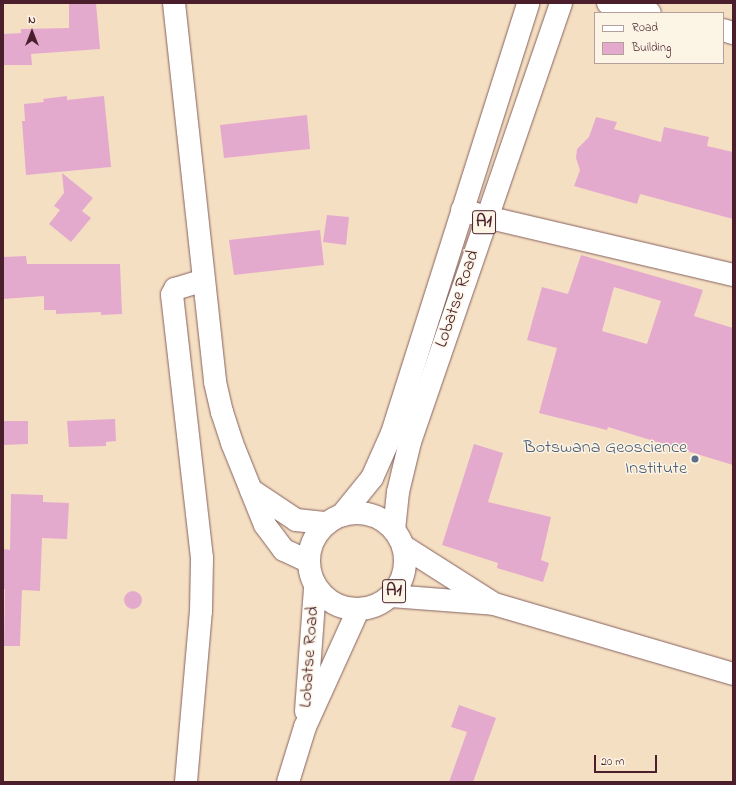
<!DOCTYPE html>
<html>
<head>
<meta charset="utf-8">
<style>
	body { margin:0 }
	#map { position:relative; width:736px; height:785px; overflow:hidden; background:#f5dfc2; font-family:"Indie Flower",sans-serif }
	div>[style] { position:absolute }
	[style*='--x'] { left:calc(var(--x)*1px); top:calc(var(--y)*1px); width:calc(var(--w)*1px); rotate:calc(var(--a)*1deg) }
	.building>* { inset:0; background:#e4aace }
	.round { border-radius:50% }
	.roads { filter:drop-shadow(0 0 1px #866260) drop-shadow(0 0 1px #866260) }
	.minor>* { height:22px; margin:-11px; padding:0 11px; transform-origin:11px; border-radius:11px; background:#fff }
	.major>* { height:22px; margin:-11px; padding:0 11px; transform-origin:11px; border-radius:11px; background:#fff }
	.highway>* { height:22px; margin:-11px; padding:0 11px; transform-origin:11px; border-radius:11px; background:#fff }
	.highway>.ring { margin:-11px; padding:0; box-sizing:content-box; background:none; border:22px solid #fff; border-radius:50% }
	.dots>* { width:11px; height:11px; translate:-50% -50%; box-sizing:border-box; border:2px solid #fcf5e5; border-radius:50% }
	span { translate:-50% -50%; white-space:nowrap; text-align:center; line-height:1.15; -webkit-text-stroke:3px #fcf5e5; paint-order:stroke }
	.shield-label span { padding:1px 3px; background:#fcf5e5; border:1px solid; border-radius:3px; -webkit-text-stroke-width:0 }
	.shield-label { font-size:17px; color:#4a1f2b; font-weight:700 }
	.street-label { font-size:18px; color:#4a1f2b }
	.service-label { font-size:18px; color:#4e5e75 }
	.right { translate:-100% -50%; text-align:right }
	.frame { position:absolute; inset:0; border:4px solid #4a1f2b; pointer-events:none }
	.legend { position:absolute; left:594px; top:12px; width:130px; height:52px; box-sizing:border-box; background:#fcf5e5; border:1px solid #b59f9b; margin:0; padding:5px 7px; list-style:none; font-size:12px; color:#4a1f2b }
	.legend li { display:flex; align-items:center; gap:8px; height:20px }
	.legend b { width:20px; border:1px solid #b59f9b }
	.north { position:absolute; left:12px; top:12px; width:40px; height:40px; -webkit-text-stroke:3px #fcf5e5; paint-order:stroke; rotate:0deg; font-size:11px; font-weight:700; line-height:16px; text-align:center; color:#4a1f2b }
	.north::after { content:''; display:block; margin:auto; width:14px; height:18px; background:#4a1f2b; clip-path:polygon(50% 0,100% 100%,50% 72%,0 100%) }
	.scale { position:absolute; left:594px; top:755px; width:63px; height:18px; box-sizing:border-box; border:2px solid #4a1f2b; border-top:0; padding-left:5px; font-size:12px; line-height:14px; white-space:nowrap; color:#4a1f2b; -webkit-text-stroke:3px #fcf5e5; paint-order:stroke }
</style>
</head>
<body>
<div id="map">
	<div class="building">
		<i style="clip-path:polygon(69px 3px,96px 3px,100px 49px,31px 54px,32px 65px,3px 65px,3px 34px,21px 33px,21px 29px,69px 28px)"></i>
		<i style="clip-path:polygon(67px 96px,67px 100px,104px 96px,111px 167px,26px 175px,22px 121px,25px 121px,24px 104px,44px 102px,43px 99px)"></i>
		<i style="clip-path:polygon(307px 115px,310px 149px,224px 158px,220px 125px)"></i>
		<i style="clip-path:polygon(596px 117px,617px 122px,614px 129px,661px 142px,664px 127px,709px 137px,707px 146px,733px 152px,733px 219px,640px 194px,637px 204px,574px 186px,580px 170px,576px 158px,577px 149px,589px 137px)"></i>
		<i style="clip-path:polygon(62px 173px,93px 198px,82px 211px,91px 218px,71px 242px,49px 224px,60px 210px,54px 206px,64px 193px)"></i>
		<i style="clip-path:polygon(327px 215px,349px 217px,346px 245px,323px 242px)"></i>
		<i style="clip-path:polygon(320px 230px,324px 265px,234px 275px,229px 240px)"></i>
		<i style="clip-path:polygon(evenodd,581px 255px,703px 290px,694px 316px,733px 328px,733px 465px,608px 427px,607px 430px,539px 413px,557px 348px,527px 340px,542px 287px,568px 294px,581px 255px,614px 287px,661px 301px,647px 344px,602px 331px,614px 287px)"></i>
		<i style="clip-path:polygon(26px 256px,27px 264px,120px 264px,122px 314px,101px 315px,101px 312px,56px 314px,56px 310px,44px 310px,44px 296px,3px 299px,3px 257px)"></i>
		<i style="clip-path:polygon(115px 419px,116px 441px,106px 442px,106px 446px,69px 447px,67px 421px)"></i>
		<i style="clip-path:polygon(3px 421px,28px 421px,28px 444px,3px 445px)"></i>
		<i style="clip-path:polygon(474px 444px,503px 453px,488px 502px,551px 517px,541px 560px,549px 563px,543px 582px,497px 568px,498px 563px,442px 545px)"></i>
		<i style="clip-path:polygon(11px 494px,43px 495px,43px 502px,69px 503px,67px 539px,42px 538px,40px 591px,22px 590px,20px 646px,4px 646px,5px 589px,3px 589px,3px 549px,10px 550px)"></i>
		<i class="round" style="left:124px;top:591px;width:18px;height:18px"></i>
		<i style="clip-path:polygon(459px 705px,496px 718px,473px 782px,449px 782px,467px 732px,451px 727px)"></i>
	</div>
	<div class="roads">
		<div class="minor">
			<i style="--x:174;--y:3;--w:381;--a:83.8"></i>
			<i style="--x:215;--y:382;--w:31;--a:77"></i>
			<i style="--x:222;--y:412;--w:33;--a:72"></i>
			<i style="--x:232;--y:443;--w:88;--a:68.1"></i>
			<i style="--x:265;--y:525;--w:31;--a:53"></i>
			<i style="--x:284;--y:550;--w:26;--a:25"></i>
			<i style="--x:608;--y:3;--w:43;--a:13.4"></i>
			<i style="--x:723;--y:30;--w:10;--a:17"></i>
			<i style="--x:462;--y:210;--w:25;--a:16"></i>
			<i style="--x:486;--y:217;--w:254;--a:13.2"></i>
			<i style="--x:251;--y:490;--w:54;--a:33.7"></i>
			<i style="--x:296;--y:520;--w:31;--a:6"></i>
			<i style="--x:186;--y:782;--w:172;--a:-85"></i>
			<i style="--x:201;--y:611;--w:53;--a:-88.9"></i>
			<i style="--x:202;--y:558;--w:265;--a:-96.5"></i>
			<i style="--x:172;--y:295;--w:7;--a:-63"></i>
			<i style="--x:175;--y:289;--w:30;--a:-17"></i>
		</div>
		<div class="major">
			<i style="--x:403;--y:546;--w:104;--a:32.5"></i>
			<i style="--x:391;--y:596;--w:103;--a:4.4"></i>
			<i style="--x:494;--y:604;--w:249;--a:16.3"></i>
		</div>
		<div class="highway">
			<i class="ring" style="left:309px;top:513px;width:74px;height:74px"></i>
			<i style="--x:342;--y:515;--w:48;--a:-51"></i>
			<i style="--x:372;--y:478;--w:49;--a:-66"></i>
			<i style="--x:392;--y:433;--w:451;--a:-72.4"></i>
			<i style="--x:394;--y:530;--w:38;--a:-84"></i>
			<i style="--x:398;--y:492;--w:51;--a:-76.5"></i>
			<i style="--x:410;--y:442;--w:464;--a:-71"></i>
			<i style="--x:306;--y:711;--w:124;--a:-85.8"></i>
			<i style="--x:288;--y:782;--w:58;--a:-72.8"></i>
			<i style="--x:305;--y:727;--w:128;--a:-65.6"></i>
		</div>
	</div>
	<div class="dots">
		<i style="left:695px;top:459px;background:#5c6f8a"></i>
	</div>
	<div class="shield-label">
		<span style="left:484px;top:222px">A1</span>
		<span style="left:394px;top:591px">A1</span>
	</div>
	<div class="street-label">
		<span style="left:458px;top:299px;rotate:-71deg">Lobatse Road</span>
		<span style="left:310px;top:657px;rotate:-86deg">Lobatse Road</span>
	</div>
	<div class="service-label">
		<span class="right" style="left:687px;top:459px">Botswana Geoscience<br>Institute</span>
	</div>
	<div class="frame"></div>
	<ul class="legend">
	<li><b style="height:5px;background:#fff"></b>Road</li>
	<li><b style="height:11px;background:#e4aace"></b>Building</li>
	</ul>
	<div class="north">N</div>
	<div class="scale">20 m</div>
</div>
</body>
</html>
